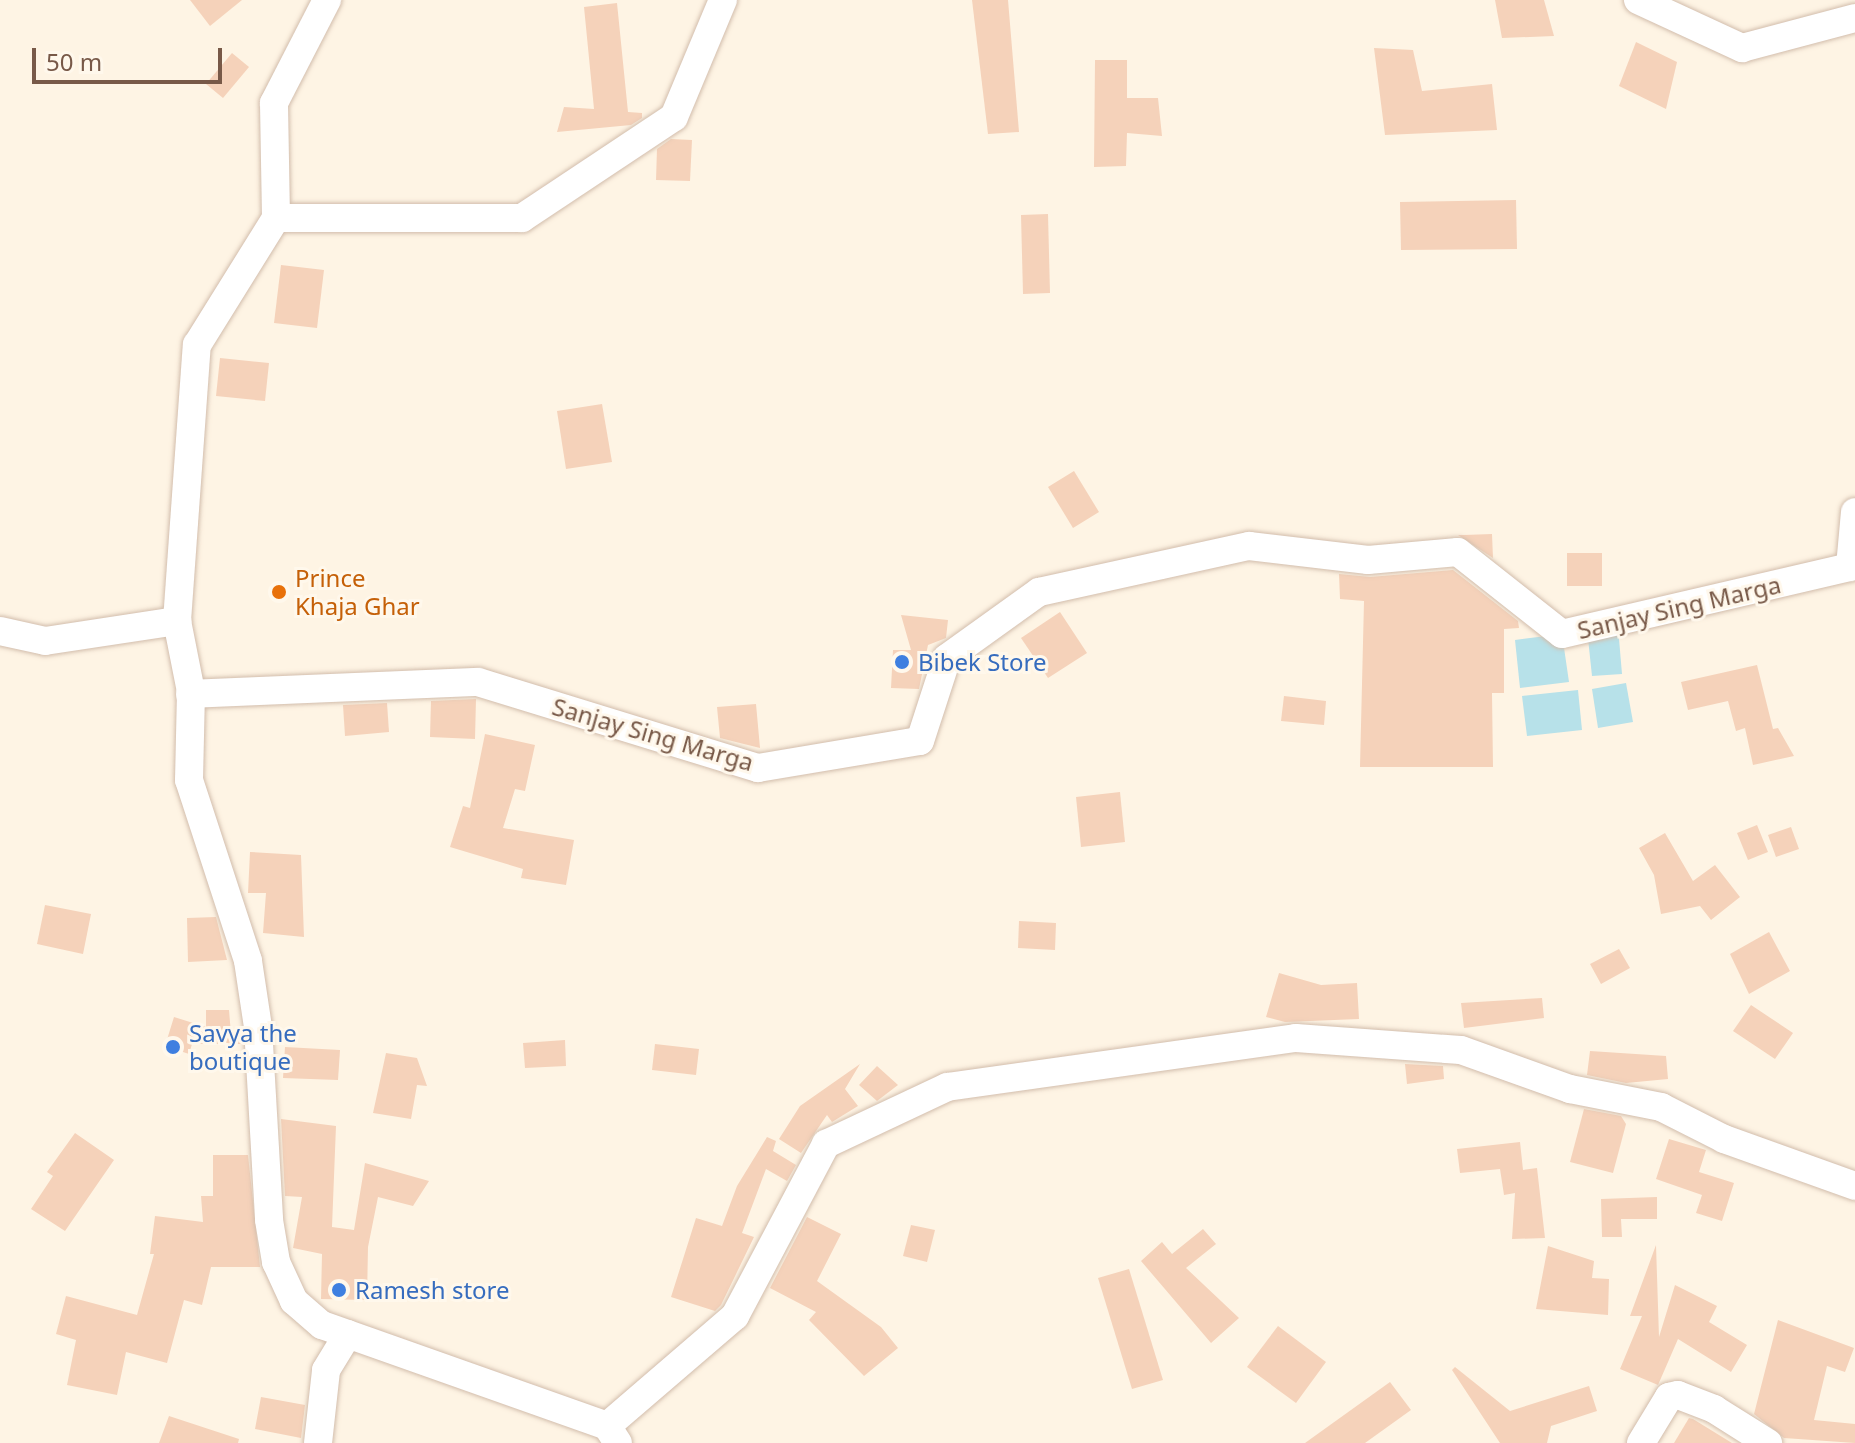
<!DOCTYPE html>
<html>
<head>
<meta charset="utf-8">
<style>
	body { margin:0 }
	#map { position:relative; width:1855px; height:1443px; overflow:hidden; background:#fef4e4; font-family:"Noto Sans",sans-serif }
	div>[style] { position:absolute }
	[style*='--x'] { left:calc(var(--x)*1px); top:calc(var(--y)*1px); width:calc(var(--w)*1px); rotate:calc(var(--a)*1deg) }
	.water>* { inset:0; background:#b7e1e9 }
	.building>* { inset:0; background:#f5d2ba }
	.roads { filter:drop-shadow(0 0 2px #d2bdac) drop-shadow(0 0 2px #d2bdac) }
	.minor>* { height:28px; margin:-14px; padding:0 14px; transform-origin:14px; border-radius:14px; background:#fff }
	.dots>* { width:22px; height:22px; translate:-50% -50%; box-sizing:border-box; border:4px solid #fff8ec; border-radius:50% }
	span { translate:-50% -50%; white-space:nowrap; text-align:center; line-height:1.15; -webkit-text-stroke:6px #fff8ec; paint-order:stroke }
	.food-label { font-size:24px; color:#c56008 }
	.left { translate:0 -50%; text-align:left }
	.street-label { font-size:24px; color:#785948 }
	.shop-label { font-size:24px; color:#366cbe }
	.scale { position:absolute; left:32px; top:48px; width:190px; height:36px; box-sizing:border-box; border:4px solid #785948; border-top:0; padding-left:10px; font-size:24px; line-height:28px; white-space:nowrap; color:#785948; -webkit-text-stroke:6px #fff8ec; paint-order:stroke }
</style>
</head>
<body>
<div id="map">
	<div class="water">
		<i style="clip-path:polygon(1618px 627px,1622px 674px,1592px 676px,1587px 629px)"></i>
		<i style="clip-path:polygon(1562px 634px,1569px 682px,1520px 688px,1515px 640px)"></i>
		<i style="clip-path:polygon(1626px 683px,1633px 722px,1598px 728px,1592px 689px)"></i>
		<i style="clip-path:polygon(1578px 690px,1582px 730px,1527px 736px,1522px 696px)"></i>
	</div>
	<div class="building">
		<i style="clip-path:polygon(190px 0,242px 0,210px 26px)"></i>
		<i style="clip-path:polygon(972px 0,1008px 0,1019px 132px,988px 134px)"></i>
		<i style="clip-path:polygon(1495px 0,1544px 0,1554px 36px,1502px 38px)"></i>
		<i style="clip-path:polygon(617px 3px,628px 112px,642px 113px,642px 118px,631px 125px,557px 132px,564px 107px,594px 109px,584px 7px)"></i>
		<i style="clip-path:polygon(1636px 42px,1677px 62px,1666px 109px,1619px 86px)"></i>
		<i style="clip-path:polygon(1374px 48px,1413px 50px,1422px 91px,1492px 84px,1497px 130px,1385px 135px)"></i>
		<i style="clip-path:polygon(232px 53px,249px 67px,223px 98px,206px 84px)"></i>
		<i style="clip-path:polygon(1095px 60px,1127px 60px,1127px 98px,1158px 98px,1162px 136px,1127px 133px,1126px 166px,1094px 167px)"></i>
		<i style="clip-path:polygon(671px 139px,692px 140px,690px 181px,656px 180px,657px 149px)"></i>
		<i style="clip-path:polygon(1516px 200px,1517px 249px,1401px 250px,1400px 202px)"></i>
		<i style="clip-path:polygon(1048px 214px,1050px 293px,1023px 294px,1021px 215px)"></i>
		<i style="clip-path:polygon(281px 265px,324px 270px,317px 328px,274px 323px)"></i>
		<i style="clip-path:polygon(220px 358px,269px 363px,265px 401px,216px 396px)"></i>
		<i style="clip-path:polygon(602px 404px,612px 462px,566px 469px,557px 411px)"></i>
		<i style="clip-path:polygon(1074px 471px,1099px 512px,1073px 528px,1048px 487px)"></i>
		<i style="clip-path:polygon(1492px 534px,1493px 558px,1458px 535px,1464px 535px)"></i>
		<i style="clip-path:polygon(1567px 553px,1602px 553px,1602px 586px,1567px 586px)"></i>
		<i style="clip-path:polygon(1453px 570px,1518px 621px,1519px 628px,1504px 629px,1504px 693px,1492px 693px,1493px 767px,1360px 767px,1364px 601px,1340px 599px,1339px 574px,1370px 577px)"></i>
		<i style="clip-path:polygon(1060px 612px,1087px 653px,1048px 678px,1021px 638px)"></i>
		<i style="clip-path:polygon(901px 615px,948px 620px,946px 638px,928px 645px,919px 689px,891px 688px,893px 650px,911px 650px)"></i>
		<i style="clip-path:polygon(1757px 665px,1773px 729px,1778px 728px,1794px 756px,1753px 765px,1745px 728px,1736px 731px,1728px 701px,1688px 710px,1681px 682px)"></i>
		<i style="clip-path:polygon(1284px 696px,1326px 701px,1324px 725px,1281px 721px)"></i>
		<i style="clip-path:polygon(476px 699px,475px 739px,430px 737px,431px 701px)"></i>
		<i style="clip-path:polygon(387px 703px,389px 732px,345px 736px,343px 705px)"></i>
		<i style="clip-path:polygon(756px 704px,760px 748px,720px 738px,717px 707px)"></i>
		<i style="clip-path:polygon(485px 734px,535px 745px,525px 791px,515px 789px,503px 828px,574px 840px,566px 885px,521px 878px,523px 869px,450px 847px,463px 806px,470px 808px)"></i>
		<i style="clip-path:polygon(1120px 792px,1125px 842px,1081px 847px,1076px 797px)"></i>
		<i style="clip-path:polygon(1757px 825px,1768px 852px,1748px 860px,1737px 833px)"></i>
		<i style="clip-path:polygon(1791px 827px,1799px 849px,1776px 857px,1768px 835px)"></i>
		<i style="clip-path:polygon(1665px 833px,1693px 881px,1715px 865px,1740px 897px,1711px 920px,1700px 906px,1661px 914px,1654px 875px,1639px 848px)"></i>
		<i style="clip-path:polygon(250px 852px,301px 855px,304px 937px,263px 933px,266px 893px,248px 893px)"></i>
		<i style="clip-path:polygon(45px 905px,91px 914px,83px 954px,37px 944px)"></i>
		<i style="clip-path:polygon(216px 917px,227px 960px,188px 962px,187px 918px)"></i>
		<i style="clip-path:polygon(1019px 921px,1056px 923px,1055px 950px,1018px 948px)"></i>
		<i style="clip-path:polygon(1769px 932px,1790px 971px,1749px 994px,1730px 954px)"></i>
		<i style="clip-path:polygon(1619px 949px,1630px 968px,1601px 984px,1590px 964px)"></i>
		<i style="clip-path:polygon(1279px 973px,1321px 985px,1357px 983px,1359px 1019px,1285px 1022px,1266px 1017px)"></i>
		<i style="clip-path:polygon(1542px 998px,1544px 1018px,1464px 1028px,1461px 1003px)"></i>
		<i style="clip-path:polygon(1751px 1005px,1793px 1033px,1775px 1059px,1733px 1031px)"></i>
		<i style="clip-path:polygon(206px 1010px,229px 1010px,231px 1034px,242px 1037px,242px 1044px,192px 1044px,189px 1054px,165px 1046px,174px 1017px,206px 1027px)"></i>
		<i style="clip-path:polygon(565px 1040px,566px 1066px,525px 1068px,523px 1043px)"></i>
		<i style="clip-path:polygon(655px 1044px,699px 1049px,696px 1075px,652px 1070px)"></i>
		<i style="clip-path:polygon(285px 1047px,340px 1050px,338px 1080px,283px 1078px)"></i>
		<i style="clip-path:polygon(1590px 1051px,1666px 1056px,1668px 1079px,1626px 1083px,1587px 1075px)"></i>
		<i style="clip-path:polygon(386px 1053px,417px 1058px,427px 1086px,417px 1085px,411px 1119px,373px 1113px)"></i>
		<i style="clip-path:polygon(860px 1064px,845px 1089px,858px 1106px,832px 1122px,827px 1115px,801px 1153px,779px 1139px,800px 1106px)"></i>
		<i style="clip-path:polygon(1405px 1064px,1443px 1066px,1444px 1079px,1407px 1084px)"></i>
		<i style="clip-path:polygon(877px 1066px,898px 1085px,877px 1101px,859px 1085px)"></i>
		<i style="clip-path:polygon(1584px 1109px,1621px 1116px,1626px 1124px,1613px 1173px,1570px 1162px)"></i>
		<i style="clip-path:polygon(281px 1119px,336px 1126px,332px 1227px,354px 1230px,365px 1163px,429px 1181px,413px 1206px,378px 1197px,368px 1247px,367px 1300px,321px 1299px,322px 1254px,293px 1248px,302px 1197px,285px 1196px)"></i>
		<i style="clip-path:polygon(75px 1133px,114px 1160px,65px 1231px,31px 1209px,53px 1176px,47px 1172px)"></i>
		<i style="clip-path:polygon(767px 1137px,776px 1141px,773px 1151px,796px 1165px,787px 1181px,766px 1169px,742px 1233px,754px 1237px,721px 1305px,715px 1311px,671px 1297px,696px 1218px,722px 1226px,737px 1186px)"></i>
		<i style="clip-path:polygon(1669px 1139px,1706px 1150px,1699px 1172px,1734px 1183px,1722px 1221px,1696px 1213px,1702px 1195px,1656px 1179px)"></i>
		<i style="clip-path:polygon(1520px 1142px,1523px 1170px,1537px 1168px,1545px 1238px,1512px 1239px,1515px 1193px,1504px 1195px,1500px 1169px,1460px 1173px,1457px 1149px)"></i>
		<i style="clip-path:polygon(213px 1155px,248px 1155px,260px 1267px,211px 1267px,202px 1305px,184px 1300px,167px 1363px,126px 1352px,117px 1395px,67px 1385px,76px 1340px,56px 1334px,66px 1296px,137px 1315px,154px 1254px,150px 1254px,155px 1216px,203px 1222px,201px 1196px,213px 1196px)"></i>
		<i style="clip-path:polygon(1657px 1197px,1657px 1219px,1621px 1219px,1622px 1237px,1602px 1237px,1601px 1199px)"></i>
		<i style="clip-path:polygon(807px 1217px,841px 1234px,817px 1281px,881px 1327px,898px 1348px,864px 1376px,809px 1320px,816px 1312px,770px 1288px)"></i>
		<i style="clip-path:polygon(911px 1225px,935px 1230px,927px 1262px,903px 1256px)"></i>
		<i style="clip-path:polygon(1203px 1229px,1216px 1244px,1186px 1268px,1239px 1318px,1211px 1343px,1141px 1261px,1162px 1242px,1172px 1254px)"></i>
		<i style="clip-path:polygon(1656px 1245px,1659px 1337px,1675px 1285px,1717px 1306px,1709px 1322px,1747px 1345px,1731px 1372px,1678px 1339px,1658px 1385px,1620px 1369px,1642px 1316px,1630px 1316px)"></i>
		<i style="clip-path:polygon(1548px 1246px,1594px 1261px,1592px 1278px,1609px 1279px,1608px 1315px,1536px 1309px)"></i>
		<i style="clip-path:polygon(1129px 1269px,1163px 1380px,1132px 1389px,1098px 1278px)"></i>
		<i style="clip-path:polygon(1778px 1320px,1854px 1348px,1845px 1372px,1827px 1366px,1814px 1420px,1855px 1424px,1855px 1443px,1784px 1438px,1754px 1414px)"></i>
		<i style="clip-path:polygon(1278px 1326px,1326px 1362px,1296px 1403px,1247px 1367px)"></i>
		<i style="clip-path:polygon(1455px 1367px,1510px 1411px,1589px 1386px,1597px 1411px,1551px 1426px,1547px 1443px,1500px 1443px,1452px 1370px)"></i>
		<i style="clip-path:polygon(1390px 1382px,1411px 1410px,1365px 1443px,1305px 1443px)"></i>
		<i style="clip-path:polygon(261px 1397px,305px 1405px,301px 1438px,255px 1429px)"></i>
		<i style="clip-path:polygon(169px 1416px,239px 1439px,238px 1443px,159px 1443px)"></i>
		<i style="clip-path:polygon(1689px 1418px,1693px 1419px,1732px 1443px,1674px 1443px)"></i>
	</div>
	<div class="roads">
		<div class="minor">
			<i style="--x:1638;--y:0;--w:115;--a:24.8"></i>
			<i style="--x:1742;--y:48;--w:117;--a:-14.9"></i>
			<i style="--x:276;--y:218;--w:246;--a:0"></i>
			<i style="--x:522;--y:218;--w:182;--a:-33.6"></i>
			<i style="--x:674;--y:117;--w:127;--a:-67.3"></i>
			<i style="--x:177;--y:621;--w:72;--a:78.8"></i>
			<i style="--x:191;--y:692;--w:88;--a:91.3"></i>
			<i style="--x:189;--y:780;--w:190;--a:71.9"></i>
			<i style="--x:248;--y:961;--w:67;--a:81.4"></i>
			<i style="--x:258;--y:1027;--w:193;--a:86.7"></i>
			<i style="--x:269;--y:1220;--w:43;--a:80.5"></i>
			<i style="--x:276;--y:1262;--w:43;--a:65.2"></i>
			<i style="--x:294;--y:1301;--w:37;--a:41"></i>
			<i style="--x:322;--y:1325;--w:302;--a:19.5"></i>
			<i style="--x:607;--y:1426;--w:20;--a:57"></i>
			<i style="--x:0;--y:631;--w:46;--a:12.5"></i>
			<i style="--x:45;--y:641;--w:134;--a:-8.6"></i>
			<i style="--x:177;--y:621;--w:277;--a:-85.9"></i>
			<i style="--x:197;--y:345;--w:150;--a:-58.1"></i>
			<i style="--x:276;--y:218;--w:115;--a:-91"></i>
			<i style="--x:274;--y:103;--w:116;--a:-62.8"></i>
			<i style="--x:190;--y:694;--w:288;--a:-2.4"></i>
			<i style="--x:478;--y:682;--w:293;--a:17.1"></i>
			<i style="--x:758;--y:768;--w:164;--a:-9.5"></i>
			<i style="--x:920;--y:741;--w:87;--a:-72"></i>
			<i style="--x:947;--y:658;--w:113;--a:-35.7"></i>
			<i style="--x:1039;--y:592;--w:215;--a:-12.4"></i>
			<i style="--x:1249;--y:546;--w:120;--a:6.7"></i>
			<i style="--x:1368;--y:560;--w:90;--a:-5.1"></i>
			<i style="--x:1458;--y:552;--w:132;--a:38.3"></i>
			<i style="--x:1562;--y:634;--w:296;--a:-13.1"></i>
			<i style="--x:1850;--y:567;--w:55;--a:-84.8"></i>
			<i style="--x:607;--y:1426;--w:169;--a:-40.7"></i>
			<i style="--x:735;--y:1316;--w:195;--a:-62.1"></i>
			<i style="--x:826;--y:1144;--w:134;--a:-25.2"></i>
			<i style="--x:947;--y:1087;--w:352;--a:-8"></i>
			<i style="--x:1296;--y:1038;--w:165;--a:4.2"></i>
			<i style="--x:1461;--y:1050;--w:116;--a:19.7"></i>
			<i style="--x:1570;--y:1089;--w:93;--a:11.2"></i>
			<i style="--x:1661;--y:1107;--w:71;--a:26.9"></i>
			<i style="--x:1724;--y:1139;--w:139;--a:19.7"></i>
			<i style="--x:318;--y:1443;--w:73;--a:-83.7"></i>
			<i style="--x:326;--y:1370;--w:42;--a:-58.6"></i>
			<i style="--x:1641;--y:1443;--w:54;--a:-58.7"></i>
			<i style="--x:1669;--y:1397;--w:9;--a:-13"></i>
			<i style="--x:1678;--y:1395;--w:39;--a:21"></i>
			<i style="--x:1714;--y:1409;--w:64;--a:32.2"></i>
		</div>
	</div>
	<div class="dots">
		<i style="left:279px;top:592px;background:#e8710a"></i>
		<i style="left:902px;top:662px;background:#3f7fe0"></i>
		<i style="left:173px;top:1047px;background:#3f7fe0"></i>
		<i style="left:339px;top:1290px;background:#3f7fe0"></i>
	</div>
	<div class="food-label">
		<span class="left" style="left:295px;top:592px">Prince<br>Khaja Ghar</span>
	</div>
	<div class="street-label">
		<span style="left:1679px;top:607px;rotate:-13deg">Sanjay Sing Marga</span>
		<span style="left:653px;top:734px;rotate:16deg">Sanjay Sing Marga</span>
	</div>
	<div class="shop-label">
		<span class="left" style="left:918px;top:662px">Bibek Store</span>
		<span class="left" style="left:189px;top:1047px">Savya the<br>boutique</span>
		<span class="left" style="left:355px;top:1290px">Ramesh store</span>
	</div>
	<div class="scale">50 m</div>
</div>
</body>
</html>
